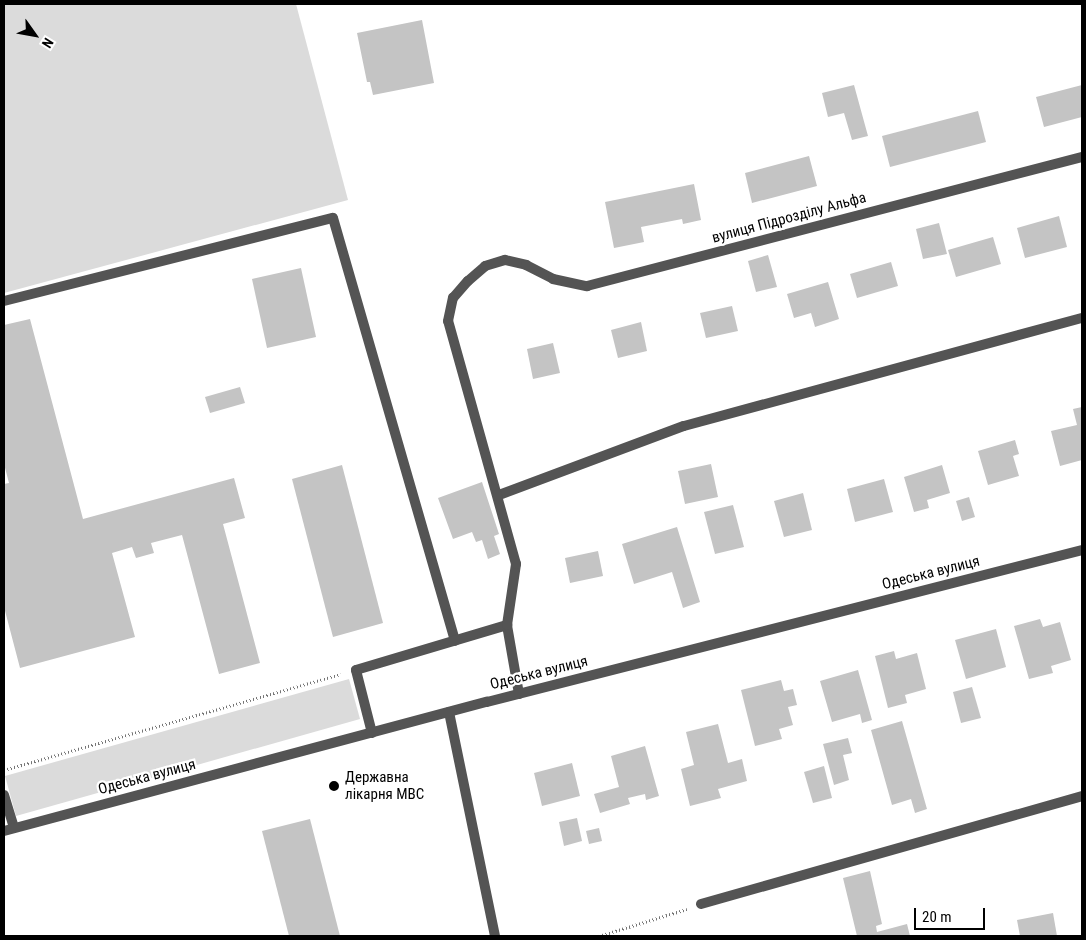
<!DOCTYPE html>
<html>
<head>
<meta charset="utf-8">
<style>
	body { margin:0 }
	#map { position:relative; width:1086px; height:940px; overflow:hidden; background:#fff; font-family:"Roboto Condensed",sans-serif }
	div>[style] { position:absolute }
	[style*='--x'] { left:calc(var(--x)*1px); top:calc(var(--y)*1px); width:calc(var(--w)*1px); rotate:calc(var(--a)*1deg) }
	.green>* { inset:0; background:#dbdbdb }
	.building>* { inset:0; background:#c4c4c4 }
	.path>* { height:3px; margin-top:-1.5px; transform-origin:0; background:repeating-linear-gradient(90deg,#767676 0 1px,transparent 0 3.5px) }
	.service>* { height:10px; margin:-5px; padding:0 5px; transform-origin:5px; border-radius:5px; background:#545454 }
	.minor>* { height:10px; margin:-5px; padding:0 5px; transform-origin:5px; border-radius:5px; background:#545454 }
	.dots>* { width:14px; height:14px; translate:-50% -50%; box-sizing:border-box; border:2px solid #fff; border-radius:50% }
	span { translate:-50% -50%; white-space:nowrap; text-align:center; line-height:1.15; -webkit-text-stroke:4.5px #fff; paint-order:stroke }
	.street-label { font-size:15px; color:#000 }
	.poi-label { font-size:15px; color:#000 }
	.left { translate:0 -50%; text-align:left }
	.frame { position:absolute; inset:0; border:5px solid #000; pointer-events:none }
	.north { position:absolute; left:10px; top:10px; width:50px; height:50px; -webkit-text-stroke:4px #fff; paint-order:stroke; rotate:122deg; font-size:14px; font-weight:700; line-height:20px; text-align:center; color:#000 }
	.north::after { content:''; display:block; margin:auto; width:18px; height:22px; background:#000; clip-path:polygon(50% 0,100% 100%,50% 72%,0 100%) }
	.scale { position:absolute; left:914px; top:908px; width:71px; height:22px; box-sizing:border-box; border:2px solid #000; border-top:0; padding-left:6px; font-size:15px; line-height:18px; white-space:nowrap; color:#000; -webkit-text-stroke:4px #fff; paint-order:stroke }
</style>
</head>
<body>
<div id="map">
	<div class="green">
		<i style="clip-path:polygon(4px 4px,296px 4px,348px 200px,4px 293px)"></i>
		<i style="clip-path:polygon(349px 679px,360px 719px,16px 816px,5px 776px)"></i>
	</div>
	<div class="building">
		<i style="clip-path:polygon(422px 20px,434px 83px,373px 95px,370px 82px,367px 82px,357px 33px)"></i>
		<i style="clip-path:polygon(854px 85px,868px 136px,852px 140px,844px 113px,828px 117px,822px 93px)"></i>
		<i style="clip-path:polygon(1082px 85px,1082px 117px,1044px 127px,1036px 97px)"></i>
		<i style="clip-path:polygon(978px 111px,986px 142px,890px 167px,882px 136px)"></i>
		<i style="clip-path:polygon(809px 156px,817px 186px,752px 203px,745px 173px)"></i>
		<i style="clip-path:polygon(694px 184px,701px 220px,683px 224px,682px 219px,641px 227px,644px 242px,614px 248px,605px 202px)"></i>
		<i style="clip-path:polygon(1059px 216px,1067px 247px,1025px 258px,1017px 228px)"></i>
		<i style="clip-path:polygon(939px 223px,947px 254px,923px 259px,916px 229px)"></i>
		<i style="clip-path:polygon(993px 237px,1001px 264px,956px 277px,948px 250px)"></i>
		<i style="clip-path:polygon(768px 255px,777px 287px,756px 292px,748px 261px)"></i>
		<i style="clip-path:polygon(891px 262px,898px 286px,857px 298px,850px 274px)"></i>
		<i style="clip-path:polygon(301px 268px,316px 337px,267px 348px,252px 279px)"></i>
		<i style="clip-path:polygon(828px 282px,839px 319px,815px 327px,811px 313px,794px 318px,787px 294px)"></i>
		<i style="clip-path:polygon(732px 306px,738px 331px,706px 338px,700px 313px)"></i>
		<i style="clip-path:polygon(30px 319px,83px 519px,234px 478px,245px 518px,223px 524px,260px 663px,219px 674px,182px 535px,151px 543px,154px 553px,136px 558px,132px 547px,112px 553px,135px 637px,20px 668px,4px 607px,4px 484px,9px 483px,4px 464px,4px 325px)"></i>
		<i style="clip-path:polygon(641px 322px,647px 351px,618px 358px,611px 330px)"></i>
		<i style="clip-path:polygon(553px 343px,560px 373px,533px 379px,527px 349px)"></i>
		<i style="clip-path:polygon(240px 387px,245px 403px,210px 413px,205px 397px)"></i>
		<i style="clip-path:polygon(1082px 407px,1082px 460px,1060px 466px,1051px 431px,1077px 425px,1073px 409px)"></i>
		<i style="clip-path:polygon(1015px 440px,1019px 454px,1013px 456px,1019px 476px,988px 485px,978px 451px)"></i>
		<i style="clip-path:polygon(711px 464px,718px 497px,685px 504px,678px 471px)"></i>
		<i style="clip-path:polygon(342px 465px,383px 623px,333px 637px,292px 479px)"></i>
		<i style="clip-path:polygon(942px 465px,950px 493px,927px 500px,929px 508px,914px 512px,904px 477px)"></i>
		<i style="clip-path:polygon(884px 479px,893px 512px,855px 522px,847px 489px)"></i>
		<i style="clip-path:polygon(482px 482px,499px 534px,494px 536px,500px 554px,488px 559px,482px 540px,476px 542px,472px 532px,453px 539px,438px 498px)"></i>
		<i style="clip-path:polygon(803px 493px,812px 530px,784px 537px,774px 501px)"></i>
		<i style="clip-path:polygon(969px 497px,975px 517px,962px 521px,956px 501px)"></i>
		<i style="clip-path:polygon(733px 505px,744px 547px,715px 554px,704px 512px)"></i>
		<i style="clip-path:polygon(677px 527px,700px 602px,683px 608px,672px 572px,634px 584px,622px 544px)"></i>
		<i style="clip-path:polygon(598px 551px,603px 576px,570px 583px,565px 558px)"></i>
		<i style="clip-path:polygon(1040px 619px,1043px 627px,1060px 622px,1071px 660px,1051px 666px,1053px 673px,1029px 679px,1014px 626px)"></i>
		<i style="clip-path:polygon(996px 629px,1006px 667px,966px 679px,955px 640px)"></i>
		<i style="clip-path:polygon(894px 651px,896px 659px,917px 653px,926px 689px,905px 695px,907px 703px,888px 708px,875px 656px)"></i>
		<i style="clip-path:polygon(858px 670px,872px 720px,862px 723px,860px 714px,832px 722px,820px 681px)"></i>
		<i style="clip-path:polygon(781px 680px,784px 691px,793px 689px,797px 705px,788px 707px,793px 725px,779px 729px,782px 739px,755px 746px,741px 690px)"></i>
		<i style="clip-path:polygon(972px 687px,981px 718px,961px 723px,953px 692px)"></i>
		<i style="clip-path:polygon(902px 721px,927px 809px,915px 813px,911px 799px,892px 805px,871px 730px)"></i>
		<i style="clip-path:polygon(718px 724px,728px 763px,742px 759px,747px 781px,718px 789px,721px 798px,690px 806px,681px 769px,694px 765px,686px 732px)"></i>
		<i style="clip-path:polygon(848px 738px,852px 753px,843px 755px,849px 780px,834px 785px,823px 744px)"></i>
		<i style="clip-path:polygon(645px 746px,659px 796px,646px 800px,645px 794px,628px 798px,630px 804px,600px 813px,594px 794px,619px 787px,611px 756px)"></i>
		<i style="clip-path:polygon(572px 763px,580px 796px,542px 806px,534px 773px)"></i>
		<i style="clip-path:polygon(824px 766px,832px 798px,813px 803px,804px 772px)"></i>
		<i style="clip-path:polygon(577px 818px,582px 841px,564px 846px,559px 822px)"></i>
		<i style="clip-path:polygon(310px 819px,340px 936px,289px 936px,262px 831px)"></i>
		<i style="clip-path:polygon(599px 828px,602px 841px,589px 844px,586px 831px)"></i>
		<i style="clip-path:polygon(870px 871px,882px 924px,876px 926px,877px 932px,907px 924px,910px 936px,857px 936px,843px 878px)"></i>
		<i style="clip-path:polygon(1053px 913px,1057px 936px,1020px 936px,1017px 920px)"></i>
	</div>
	<div class="path">
		<i style="--x:4;--y:770;--w:350;--a:-15.9"></i>
		<i style="--x:599;--y:936;--w:92;--a:-17.1"></i>
	</div>
	<div class="service">
		<i style="--x:4;--y:301;--w:339;--a:-14.2"></i>
		<i style="--x:333;--y:218;--w:440;--a:73.9"></i>
		<i style="--x:499;--y:495;--w:197;--a:-20.5"></i>
		<i style="--x:684;--y:426;--w:412;--a:-15.2"></i>
		<i style="--x:372;--y:733;--w:65;--a:-104.3"></i>
		<i style="--x:356;--y:670;--w:158;--a:-16.6"></i>
		<i style="--x:4;--y:795;--w:34;--a:73"></i>
		<i style="--x:701;--y:904;--w:396;--a:-15.8"></i>
	</div>
	<div class="minor">
		<i style="--x:519;--y:694;--w:70;--a:-99.9"></i>
		<i style="--x:507;--y:625;--w:62;--a:-81.6"></i>
		<i style="--x:516;--y:564;--w:252;--a:-105.6"></i>
		<i style="--x:448;--y:321;--w:24;--a:-78"></i>
		<i style="--x:453;--y:298;--w:23;--a:-49"></i>
		<i style="--x:468;--y:281;--w:23;--a:-41"></i>
		<i style="--x:485;--y:266;--w:21;--a:-17"></i>
		<i style="--x:505;--y:260;--w:22;--a:13"></i>
		<i style="--x:526;--y:265;--w:30;--a:27"></i>
		<i style="--x:553;--y:279;--w:35;--a:12"></i>
		<i style="--x:587;--y:286;--w:512;--a:-14.61"></i>
		<i style="--x:449;--y:712;--w:229;--a:78.4"></i>
		<i style="--x:4;--y:831;--w:500;--a:-15"></i>
		<i style="--x:487;--y:702;--w:614;--a:-14.33"></i>
	</div>
	<div class="dots">
		<i style="left:334px;top:786px;background:#000"></i>
	</div>
	<div class="street-label">
		<span style="left:789px;top:218px;rotate:-15deg">вулиця Підрозділу Альфа</span>
		<span style="left:931px;top:573px;rotate:-14deg">Одеська вулиця</span>
		<span style="left:539px;top:673px;rotate:-14deg">Одеська вулиця</span>
		<span style="left:147px;top:777px;rotate:-15deg">Одеська вулиця</span>
	</div>
	<div class="poi-label">
		<span class="left" style="left:345px;top:786px">Державна<br>лікарня МВС</span>
	</div>
	<div class="frame"></div>
	<div class="north">N</div>
	<div class="scale">20 m</div>
</div>
</body>
</html>
